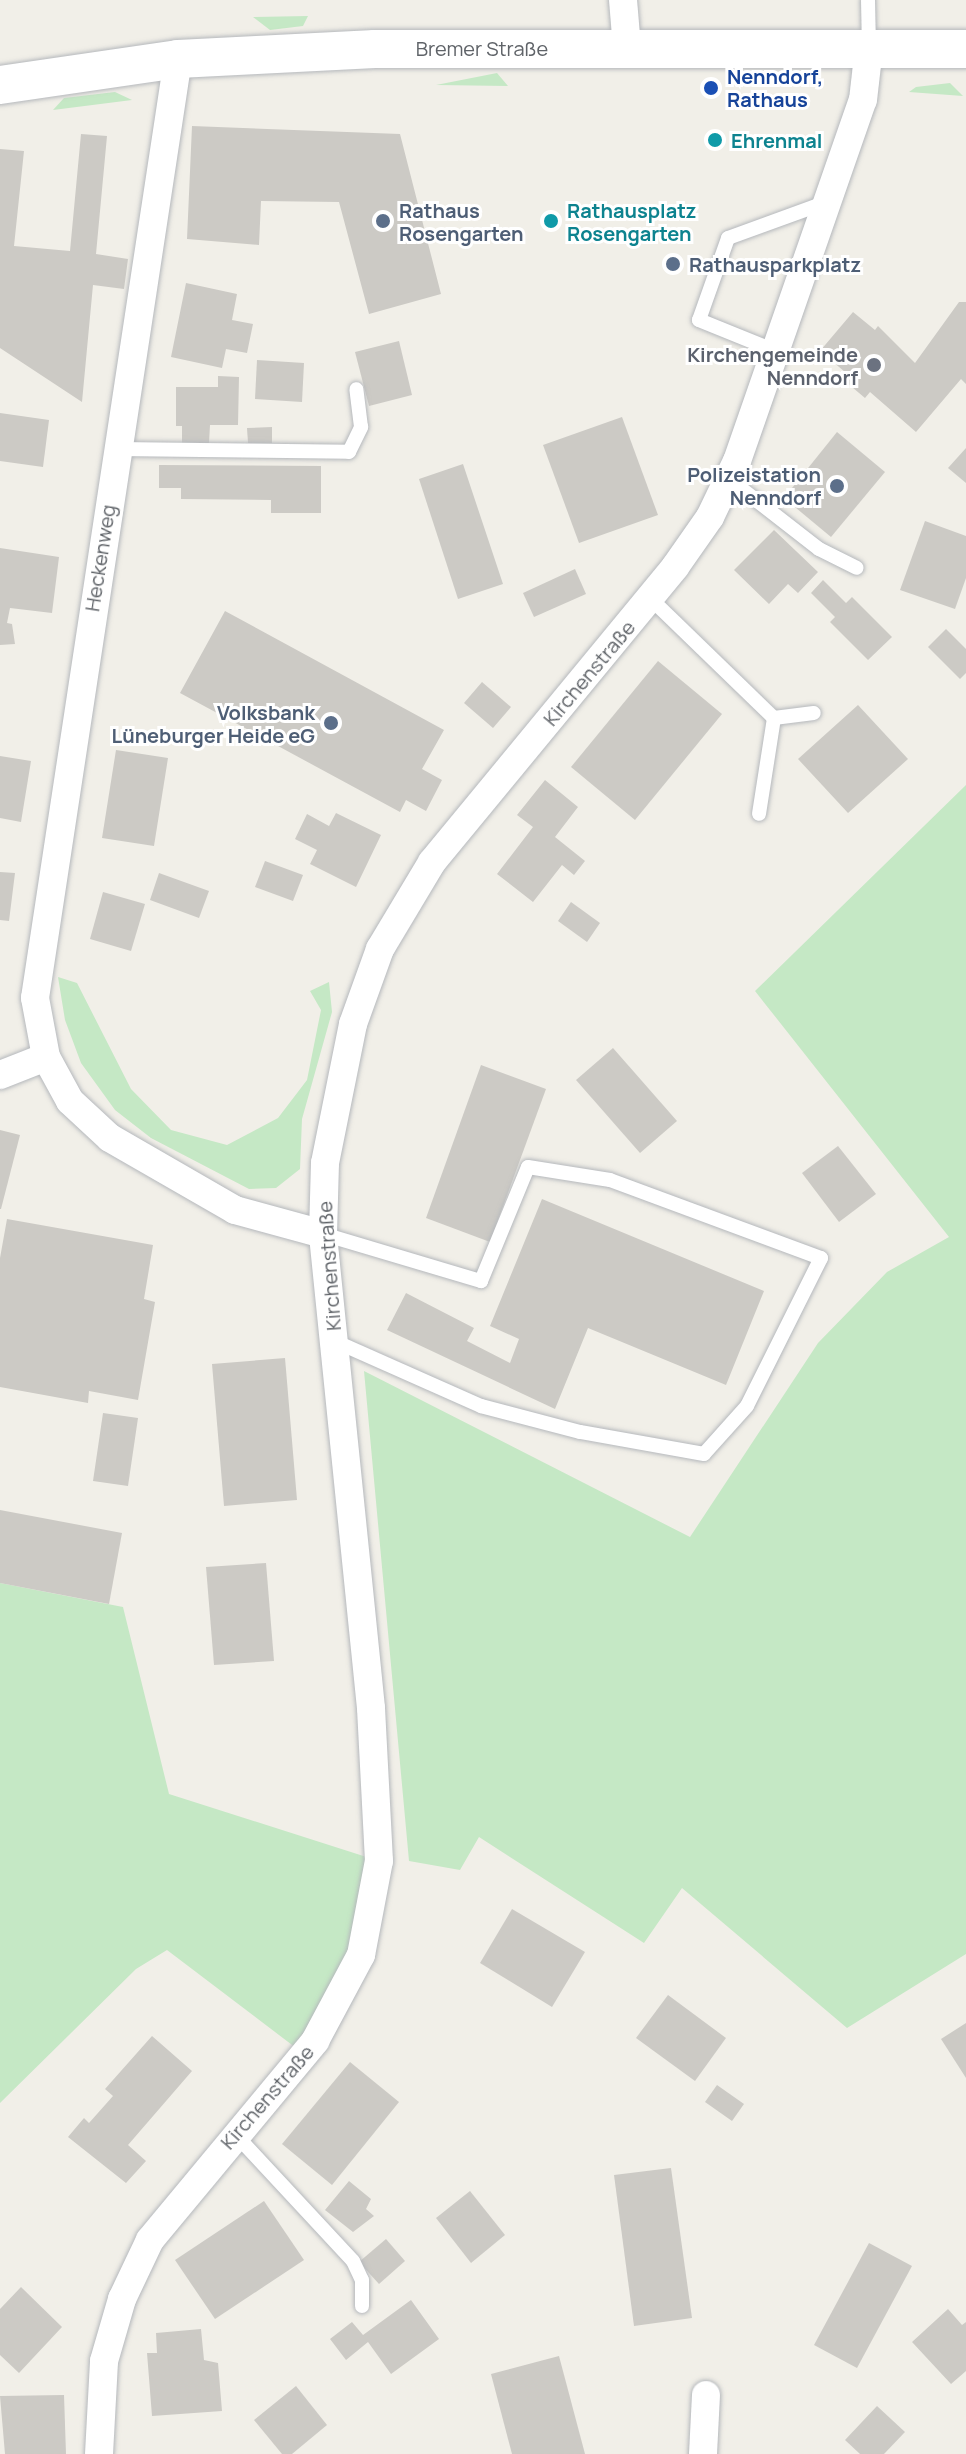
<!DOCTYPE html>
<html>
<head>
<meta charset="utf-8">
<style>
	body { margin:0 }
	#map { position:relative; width:966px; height:2454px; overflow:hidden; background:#f1efe8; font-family:Manrope,sans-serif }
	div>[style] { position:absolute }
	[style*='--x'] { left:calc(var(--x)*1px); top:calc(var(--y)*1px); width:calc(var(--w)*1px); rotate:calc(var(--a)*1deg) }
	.green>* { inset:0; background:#c5e8c5 }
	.building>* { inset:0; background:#cccac5 }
	.roads { filter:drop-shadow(0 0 2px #b5b8bc) drop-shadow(0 0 2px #b5b8bc) }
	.lane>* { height:14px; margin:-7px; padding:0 7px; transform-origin:7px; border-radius:7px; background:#fff }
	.street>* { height:28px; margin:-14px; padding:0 14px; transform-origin:14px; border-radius:14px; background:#fff }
	.secondary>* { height:38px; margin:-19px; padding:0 19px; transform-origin:19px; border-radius:19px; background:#fff }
	.dots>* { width:22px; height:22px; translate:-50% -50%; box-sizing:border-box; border:4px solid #fff; border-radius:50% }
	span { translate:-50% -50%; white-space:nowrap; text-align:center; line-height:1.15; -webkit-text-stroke:6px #fff; paint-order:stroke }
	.street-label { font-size:20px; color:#5f6368 }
	.transit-label { font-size:20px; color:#164399; font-weight:700 }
	.left { translate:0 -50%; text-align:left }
	.culture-label { font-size:20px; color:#0d838f; font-weight:700 }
	.service-label { font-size:20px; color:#4e5e75; font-weight:700 }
	.right { translate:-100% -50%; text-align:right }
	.worship-label { font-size:20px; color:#5b616d; font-weight:700 }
</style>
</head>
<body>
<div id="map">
	<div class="green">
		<i style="clip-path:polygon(308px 16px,303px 26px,270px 30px,253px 17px)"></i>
		<i style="clip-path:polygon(497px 73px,508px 86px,436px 85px)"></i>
		<i style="clip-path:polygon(950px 83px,963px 96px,909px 92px,916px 87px)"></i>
		<i style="clip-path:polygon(115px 92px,132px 100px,53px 110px,64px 98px)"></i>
		<i style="clip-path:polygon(966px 785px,966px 1954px,847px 2028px,682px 1888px,644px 1943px,479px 1837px,460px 1870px,409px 1861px,364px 1371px,690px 1537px,818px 1343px,887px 1272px,949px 1237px,755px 991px)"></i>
		<i style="clip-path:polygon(58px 977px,77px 983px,131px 1089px,171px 1130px,227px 1145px,278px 1118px,307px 1080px,321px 1010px,310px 991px,329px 982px,332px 1012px,302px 1119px,300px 1169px,276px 1188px,249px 1189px,151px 1138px,115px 1110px,81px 1063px,65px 1020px)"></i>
		<i style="clip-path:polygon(0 1583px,123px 1607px,169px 1794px,379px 1861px,361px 1955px,304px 2054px,167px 1950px,136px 1969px,0 2103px)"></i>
	</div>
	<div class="building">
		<i style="clip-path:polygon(192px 126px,400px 134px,441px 294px,369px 314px,339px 202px,261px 201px,259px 245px,187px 239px)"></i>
		<i style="clip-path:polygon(81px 134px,107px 136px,96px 254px,128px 259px,124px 289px,93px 285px,82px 402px,0 348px,0 149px,24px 151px,14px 246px,70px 251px)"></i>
		<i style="clip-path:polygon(186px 283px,237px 294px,232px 320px,253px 324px,247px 353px,226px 349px,222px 368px,171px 357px)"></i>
		<i style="clip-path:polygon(959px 302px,966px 302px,966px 384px,961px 379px,916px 432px,870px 392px,865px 398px,840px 377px,845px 372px,820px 351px,853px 312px,875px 330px,878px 326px,915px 363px)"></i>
		<i style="clip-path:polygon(399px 341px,412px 395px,369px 406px,355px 352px)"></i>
		<i style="clip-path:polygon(257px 360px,304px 363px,302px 402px,255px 399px)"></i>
		<i style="clip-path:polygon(218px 376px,239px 377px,238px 425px,210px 425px,209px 443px,182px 443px,182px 426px,176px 426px,176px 387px,218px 387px)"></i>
		<i style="clip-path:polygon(0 413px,49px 420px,43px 467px,0 461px)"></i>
		<i style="clip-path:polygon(622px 417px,658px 515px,579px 543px,543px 445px)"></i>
		<i style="clip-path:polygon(272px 427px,272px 443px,248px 443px,247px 428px)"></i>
		<i style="clip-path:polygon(837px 432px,885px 472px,831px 537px,784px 498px)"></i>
		<i style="clip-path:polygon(966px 448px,966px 483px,948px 468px)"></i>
		<i style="clip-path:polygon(463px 464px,503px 584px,458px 599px,419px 479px)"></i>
		<i style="clip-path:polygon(159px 465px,321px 466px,321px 513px,271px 513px,271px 500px,181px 499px,181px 488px,159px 488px)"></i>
		<i style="clip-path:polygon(925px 521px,966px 536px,966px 578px,955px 609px,900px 590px)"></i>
		<i style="clip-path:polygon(774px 530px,818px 572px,798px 593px,788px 584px,769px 604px,734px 570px)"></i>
		<i style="clip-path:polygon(0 548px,59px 557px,52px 613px,10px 608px,7px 623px,12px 624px,15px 644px,0 645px)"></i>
		<i style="clip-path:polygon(575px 569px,586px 594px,534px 617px,523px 593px)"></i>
		<i style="clip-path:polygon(823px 580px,846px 603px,852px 597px,892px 637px,868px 660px,830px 622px,835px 617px,811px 593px)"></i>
		<i style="clip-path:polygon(225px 611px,444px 730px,422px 769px,442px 780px,426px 811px,406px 800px,400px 812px,180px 693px)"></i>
		<i style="clip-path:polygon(946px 629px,966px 649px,966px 673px,960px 679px,928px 647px)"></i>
		<i style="clip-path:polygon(658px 661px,722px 714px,635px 820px,571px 767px)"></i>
		<i style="clip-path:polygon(482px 682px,511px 707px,493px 728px,464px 703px)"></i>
		<i style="clip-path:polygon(858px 705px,908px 759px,848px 813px,798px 759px)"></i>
		<i style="clip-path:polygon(116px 750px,168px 758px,154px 846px,102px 838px)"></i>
		<i style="clip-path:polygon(0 756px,31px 761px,21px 822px,0 818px)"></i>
		<i style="clip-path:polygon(545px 780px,578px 807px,555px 837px,585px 861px,574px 875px,562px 865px,533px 902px,497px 874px,533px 827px,517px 815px)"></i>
		<i style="clip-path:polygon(336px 813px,381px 835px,356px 887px,310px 864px,317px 850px,295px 839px,307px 814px,329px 826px)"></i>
		<i style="clip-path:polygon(265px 861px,303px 875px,293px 901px,255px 887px)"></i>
		<i style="clip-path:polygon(0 872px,15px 873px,9px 921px,0 920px)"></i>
		<i style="clip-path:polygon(159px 873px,209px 891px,199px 918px,150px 900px)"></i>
		<i style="clip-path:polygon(103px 892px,145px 904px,131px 951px,90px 939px)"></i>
		<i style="clip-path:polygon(571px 902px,600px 923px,587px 942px,558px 921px)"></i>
		<i style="clip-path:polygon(613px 1048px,677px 1121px,640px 1153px,576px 1080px)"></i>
		<i style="clip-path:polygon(481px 1065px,546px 1089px,490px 1242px,426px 1218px)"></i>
		<i style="clip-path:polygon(0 1130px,20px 1135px,1px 1209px,0 1209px)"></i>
		<i style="clip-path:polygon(838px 1146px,876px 1194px,839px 1222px,802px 1173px)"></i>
		<i style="clip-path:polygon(542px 1199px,764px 1291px,726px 1385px,588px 1328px,555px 1409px,387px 1330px,406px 1293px,474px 1328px,467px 1341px,510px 1363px,519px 1339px,490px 1326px)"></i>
		<i style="clip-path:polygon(7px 1219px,153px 1245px,144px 1299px,155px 1302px,138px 1400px,89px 1391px,88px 1403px,0 1387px,0 1258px)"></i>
		<i style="clip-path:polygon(285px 1358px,297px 1500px,224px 1506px,212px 1364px)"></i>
		<i style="clip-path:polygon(103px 1413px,138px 1418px,128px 1486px,93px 1481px)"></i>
		<i style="clip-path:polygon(0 1510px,122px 1533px,109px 1604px,0 1583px)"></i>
		<i style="clip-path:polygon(266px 1563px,274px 1661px,214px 1665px,206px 1567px)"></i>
		<i style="clip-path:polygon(512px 1909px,585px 1952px,552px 2007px,480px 1963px)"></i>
		<i style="clip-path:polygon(668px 1995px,726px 2038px,695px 2081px,636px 2038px)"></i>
		<i style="clip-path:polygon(966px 2023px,966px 2078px,941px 2039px)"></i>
		<i style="clip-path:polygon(152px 2036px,192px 2071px,128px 2145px,146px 2161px,126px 2183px,68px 2137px,84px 2118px,89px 2123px,113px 2096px,105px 2089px)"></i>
		<i style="clip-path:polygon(350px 2062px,399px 2102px,332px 2185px,282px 2144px)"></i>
		<i style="clip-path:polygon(717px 2085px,744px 2104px,732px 2121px,705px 2102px)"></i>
		<i style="clip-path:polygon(671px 2168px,692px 2318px,634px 2326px,614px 2175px)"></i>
		<i style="clip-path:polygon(349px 2181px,371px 2199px,366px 2209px,374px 2216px,353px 2232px,325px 2210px)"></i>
		<i style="clip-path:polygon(470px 2191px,505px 2235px,471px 2263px,436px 2218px)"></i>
		<i style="clip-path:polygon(264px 2201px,304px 2260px,215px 2319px,175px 2260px)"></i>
		<i style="clip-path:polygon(386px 2239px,405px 2261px,379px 2284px,359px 2262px)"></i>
		<i style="clip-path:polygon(869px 2243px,912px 2266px,857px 2368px,814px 2345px)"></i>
		<i style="clip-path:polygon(21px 2287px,62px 2327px,19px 2373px,0 2355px,0 2309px)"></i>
		<i style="clip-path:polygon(411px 2300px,439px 2339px,391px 2374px,368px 2342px,346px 2360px,330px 2339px,352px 2322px,363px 2335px)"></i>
		<i style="clip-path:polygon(948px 2309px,962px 2325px,966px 2322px,966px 2371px,951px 2384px,912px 2342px)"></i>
		<i style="clip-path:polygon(201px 2329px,204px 2360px,218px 2363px,222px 2411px,152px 2416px,147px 2353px,157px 2353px,156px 2333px)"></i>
		<i style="clip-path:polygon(559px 2356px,585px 2454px,512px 2454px,491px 2374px)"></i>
		<i style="clip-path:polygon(296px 2386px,327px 2425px,292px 2454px,282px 2454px,254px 2420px)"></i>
		<i style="clip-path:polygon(64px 2395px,66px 2454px,5px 2454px,0 2396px)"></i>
		<i style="clip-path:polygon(877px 2406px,905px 2432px,884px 2454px,860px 2454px,845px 2440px)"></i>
	</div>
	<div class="roads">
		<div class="lane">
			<i style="--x:868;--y:0;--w:47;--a:88.8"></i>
			<i style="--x:773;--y:350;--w:80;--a:-157.9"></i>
			<i style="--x:699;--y:320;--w:87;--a:-70.5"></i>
			<i style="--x:728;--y:238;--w:102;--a:-20"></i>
			<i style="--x:117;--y:449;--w:232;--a:0.7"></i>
			<i style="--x:349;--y:452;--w:28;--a:-64"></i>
			<i style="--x:361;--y:427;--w:38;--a:-97"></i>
			<i style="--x:729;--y:479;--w:114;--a:37.9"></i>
			<i style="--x:819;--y:549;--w:42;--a:26.6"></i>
			<i style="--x:650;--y:598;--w:173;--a:44.1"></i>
			<i style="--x:774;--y:718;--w:97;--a:98.9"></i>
			<i style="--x:774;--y:718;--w:40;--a:-7.1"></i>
			<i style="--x:323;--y:1234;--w:165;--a:16.6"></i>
			<i style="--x:481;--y:1281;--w:123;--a:-67.6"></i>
			<i style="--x:528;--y:1167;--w:83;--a:9"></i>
			<i style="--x:610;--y:1180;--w:225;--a:20.3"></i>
			<i style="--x:821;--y:1258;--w:165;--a:116.6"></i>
			<i style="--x:747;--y:1406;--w:64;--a:131.9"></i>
			<i style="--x:704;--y:1454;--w:126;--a:-169.9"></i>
			<i style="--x:580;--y:1432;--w:102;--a:-165.3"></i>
			<i style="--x:481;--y:1406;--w:161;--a:-156.1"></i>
			<i style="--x:235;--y:2134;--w:173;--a:47.1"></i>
			<i style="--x:353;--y:2261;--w:21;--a:65"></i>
			<i style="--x:362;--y:2280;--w:26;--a:90"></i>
		</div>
		<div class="street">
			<i style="--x:623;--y:0;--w:48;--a:85.2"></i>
			<i style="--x:178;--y:59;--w:950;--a:98.66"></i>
			<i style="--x:35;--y:998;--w:60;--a:79.4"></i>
			<i style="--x:46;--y:1057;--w:50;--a:61.4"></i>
			<i style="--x:70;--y:1101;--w:54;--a:42.8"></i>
			<i style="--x:110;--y:1138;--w:144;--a:29.9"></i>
			<i style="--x:235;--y:1210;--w:91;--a:15.3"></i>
			<i style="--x:0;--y:1075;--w:49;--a:-21.4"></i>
			<i style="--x:99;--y:2454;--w:93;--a:-86.9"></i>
			<i style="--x:104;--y:2361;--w:65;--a:-73.8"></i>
			<i style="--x:122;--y:2299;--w:65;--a:-64.6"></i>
			<i style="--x:150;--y:2240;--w:259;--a:-50.3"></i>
			<i style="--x:315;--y:2041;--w:98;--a:-61.9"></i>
			<i style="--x:361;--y:1955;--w:96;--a:-79.2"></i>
			<i style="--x:379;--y:1861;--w:153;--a:-93"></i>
			<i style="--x:371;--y:1708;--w:476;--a:-95.8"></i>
			<i style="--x:323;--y:1234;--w:71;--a:-88.4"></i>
			<i style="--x:325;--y:1163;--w:142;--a:-78.6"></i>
			<i style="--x:353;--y:1024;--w:80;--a:-70.2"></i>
			<i style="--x:380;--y:949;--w:101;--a:-59.1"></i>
			<i style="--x:432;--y:862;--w:382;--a:-50.5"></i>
			<i style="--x:675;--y:567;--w:61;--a:-55"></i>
			<i style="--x:710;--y:517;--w:62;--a:-64.3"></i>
			<i style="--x:737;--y:461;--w:382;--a:-70.8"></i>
			<i style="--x:863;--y:100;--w:53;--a:-83.5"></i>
			<i style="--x:703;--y:2454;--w:59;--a:-87.1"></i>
		</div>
		<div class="secondary">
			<i style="--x:0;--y:85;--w:180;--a:-8.3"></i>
			<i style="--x:178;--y:59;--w:197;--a:-2.9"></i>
			<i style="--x:375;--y:49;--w:591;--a:0"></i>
		</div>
	</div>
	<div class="dots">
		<i style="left:711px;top:88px;background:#1a4fb4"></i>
		<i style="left:715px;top:140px;background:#0f9aa8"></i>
		<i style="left:383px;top:221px;background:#5c6f8a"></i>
		<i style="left:551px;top:221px;background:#0f9aa8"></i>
		<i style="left:673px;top:264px;background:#5c6f8a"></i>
		<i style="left:874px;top:365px;background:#6b7280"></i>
		<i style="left:837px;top:486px;background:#5c6f8a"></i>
		<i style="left:331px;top:723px;background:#5c6f8a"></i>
	</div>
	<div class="street-label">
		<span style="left:482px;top:48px">Bremer Straße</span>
		<span style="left:100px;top:558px;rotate:-81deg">Heckenweg</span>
		<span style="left:589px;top:673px;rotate:-50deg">Kirchenstraße</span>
		<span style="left:329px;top:1266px;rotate:-94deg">Kirchenstraße</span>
		<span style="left:267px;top:2097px;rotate:-49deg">Kirchenstraße</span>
	</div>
	<div class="transit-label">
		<span class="left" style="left:727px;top:88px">Nenndorf,<br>Rathaus</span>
	</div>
	<div class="culture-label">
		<span class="left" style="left:731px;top:140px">Ehrenmal</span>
		<span class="left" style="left:567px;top:222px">Rathausplatz<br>Rosengarten</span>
	</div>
	<div class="service-label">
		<span class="left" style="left:399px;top:222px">Rathaus<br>Rosengarten</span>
		<span class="left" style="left:689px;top:264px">Rathausparkplatz</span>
		<span class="right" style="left:821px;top:486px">Polizeistation<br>Nenndorf</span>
		<span class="right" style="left:315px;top:724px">Volksbank<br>Lüneburger Heide eG</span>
	</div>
	<div class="worship-label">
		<span class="right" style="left:858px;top:366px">Kirchengemeinde<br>Nenndorf</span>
	</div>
</div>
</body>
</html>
